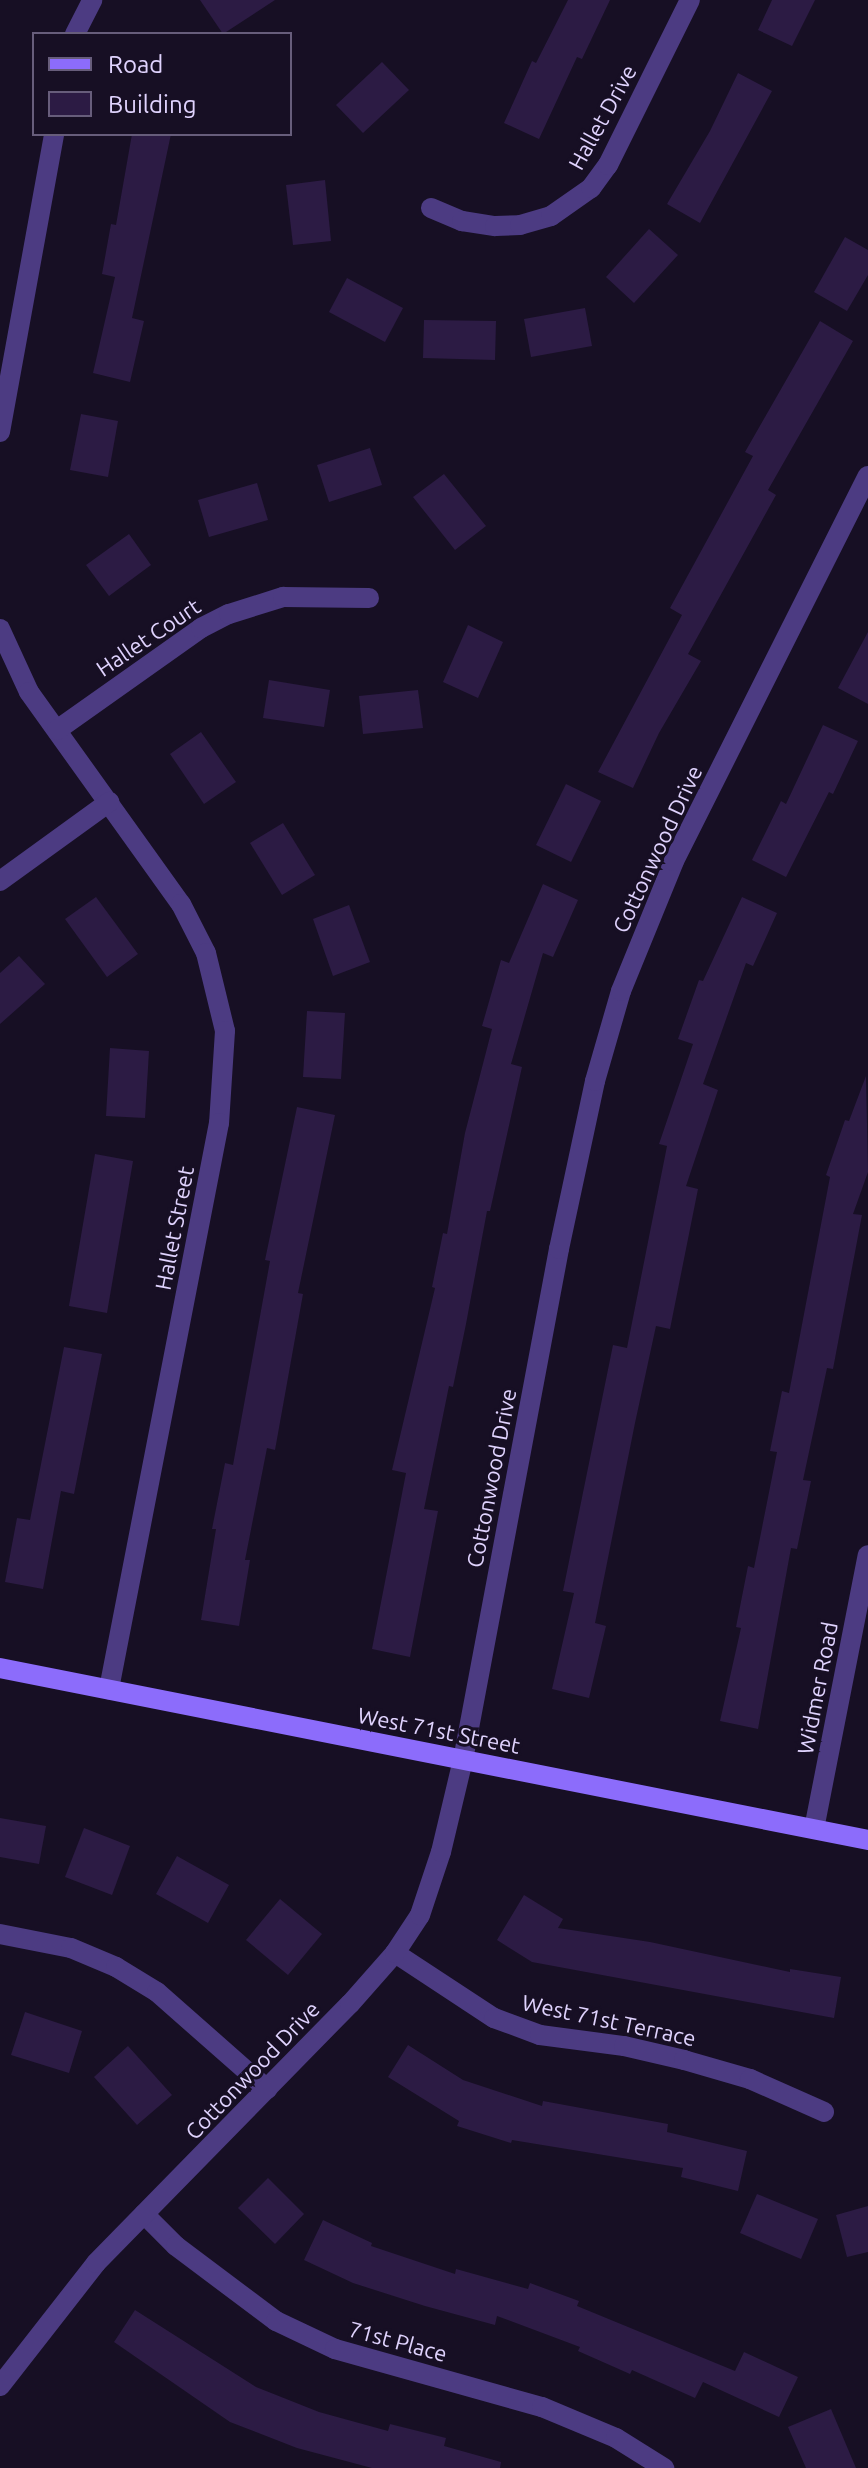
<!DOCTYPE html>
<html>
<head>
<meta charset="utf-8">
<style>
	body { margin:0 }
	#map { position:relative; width:868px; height:2468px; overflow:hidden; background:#170f24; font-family:Ubuntu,sans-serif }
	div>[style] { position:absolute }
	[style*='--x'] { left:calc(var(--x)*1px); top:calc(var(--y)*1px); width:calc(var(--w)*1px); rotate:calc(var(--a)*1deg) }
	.building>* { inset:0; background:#2c1b44 }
	.street>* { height:20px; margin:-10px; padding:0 10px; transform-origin:10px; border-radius:10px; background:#4c3b82 }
	.secondary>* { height:20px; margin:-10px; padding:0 10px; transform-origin:10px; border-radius:10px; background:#8c6cfb }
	span { translate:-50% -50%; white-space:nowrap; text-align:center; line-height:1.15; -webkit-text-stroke:6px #170f24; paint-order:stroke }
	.street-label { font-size:22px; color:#e0d3fe }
	.legend { position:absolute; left:32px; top:32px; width:260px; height:104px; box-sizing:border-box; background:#170f24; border:2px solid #675d7b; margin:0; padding:10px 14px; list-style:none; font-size:24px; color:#e0d3fe }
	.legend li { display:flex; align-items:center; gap:16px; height:40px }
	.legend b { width:40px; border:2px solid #675d7b }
</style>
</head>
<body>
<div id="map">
	<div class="building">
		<i style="clip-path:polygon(200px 0,275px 0,223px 34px)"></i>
		<i style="clip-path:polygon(568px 0,610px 0,582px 59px,577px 57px,539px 139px,504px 123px,532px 61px,536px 63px)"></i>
		<i style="clip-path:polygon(772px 0,815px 0,792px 46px,758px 30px)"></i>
		<i style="clip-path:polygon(382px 62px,409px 90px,363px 133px,336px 105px)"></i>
		<i style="clip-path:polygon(738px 73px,772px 91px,700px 223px,667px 204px,710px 131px)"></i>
		<i style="clip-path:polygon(132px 134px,171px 134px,132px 318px,144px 321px,130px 382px,93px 373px,115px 277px,102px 274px,111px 224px,116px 225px)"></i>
		<i style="clip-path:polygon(325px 180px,331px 241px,293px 245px,286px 185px)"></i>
		<i style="clip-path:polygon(649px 229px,678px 255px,634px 303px,606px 277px)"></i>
		<i style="clip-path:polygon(845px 237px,868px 250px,868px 275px,847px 311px,814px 292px)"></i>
		<i style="clip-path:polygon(347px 278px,403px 308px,385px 342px,329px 312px)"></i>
		<i style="clip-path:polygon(585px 308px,592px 346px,531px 357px,524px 319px)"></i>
		<i style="clip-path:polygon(424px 320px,496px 321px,495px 360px,423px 358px)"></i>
		<i style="clip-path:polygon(820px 321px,853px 341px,768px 490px,776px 495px,688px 654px,701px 661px,659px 733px,633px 788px,598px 772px,682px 615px,670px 608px,753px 456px,745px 452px)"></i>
		<i style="clip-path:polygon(81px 414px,118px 421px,108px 477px,70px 470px)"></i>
		<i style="clip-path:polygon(370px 448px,382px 485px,329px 502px,317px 465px)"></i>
		<i style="clip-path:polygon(444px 474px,486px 526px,455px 550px,413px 497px)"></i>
		<i style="clip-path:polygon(257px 483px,268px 520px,209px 537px,198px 500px)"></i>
		<i style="clip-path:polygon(129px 534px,151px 565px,109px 596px,86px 565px)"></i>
		<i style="clip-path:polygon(468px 625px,503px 642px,478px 698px,443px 682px)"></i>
		<i style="clip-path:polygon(868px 632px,868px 704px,838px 688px)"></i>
		<i style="clip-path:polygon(269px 680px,330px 690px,324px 727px,263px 718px)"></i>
		<i style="clip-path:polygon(418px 690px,423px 728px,363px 734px,359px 696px)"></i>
		<i style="clip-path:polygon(823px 725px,858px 741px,833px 794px,829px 792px,786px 877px,752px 860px,781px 801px,786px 804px)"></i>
		<i style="clip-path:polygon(201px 732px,236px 782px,204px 804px,170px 754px)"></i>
		<i style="clip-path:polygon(566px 784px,601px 801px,571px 862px,536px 845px)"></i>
		<i style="clip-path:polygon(283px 823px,315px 875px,282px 895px,250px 843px)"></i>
		<i style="clip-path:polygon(543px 884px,578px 900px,553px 957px,543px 953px,511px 1064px,522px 1067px,490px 1211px,487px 1211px,466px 1324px,453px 1387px,449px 1386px,424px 1509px,438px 1511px,410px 1657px,372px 1649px,406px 1473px,392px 1470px,435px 1288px,432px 1287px,443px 1233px,447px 1234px,465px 1133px,492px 1029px,482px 1026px,501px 960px,509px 963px)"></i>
		<i style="clip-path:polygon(96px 897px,138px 954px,107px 977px,65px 919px)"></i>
		<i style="clip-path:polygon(742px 897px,777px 913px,753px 966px,746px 963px,703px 1084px,718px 1090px,686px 1186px,698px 1189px,670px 1329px,656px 1326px,635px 1423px,595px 1623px,606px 1626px,589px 1698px,552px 1689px,574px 1593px,563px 1591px,613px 1345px,627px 1348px,667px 1146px,659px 1144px,693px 1044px,678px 1039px,699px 980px,703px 981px)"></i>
		<i style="clip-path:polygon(349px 905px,370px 962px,333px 976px,313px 919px)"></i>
		<i style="clip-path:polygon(19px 956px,45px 984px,0 1024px,0 973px)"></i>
		<i style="clip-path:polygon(307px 1011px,345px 1013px,341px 1079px,303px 1077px)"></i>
		<i style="clip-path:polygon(110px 1048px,149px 1051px,145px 1118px,106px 1116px)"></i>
		<i style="clip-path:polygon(866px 1076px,868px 1172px,853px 1214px,862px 1215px,833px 1369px,827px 1368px,803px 1480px,811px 1481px,797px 1549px,791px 1548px,758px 1729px,720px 1721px,741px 1628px,736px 1627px,748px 1566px,754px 1568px,777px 1452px,770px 1451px,782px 1391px,789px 1393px,830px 1177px,826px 1175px,845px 1120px,849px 1121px)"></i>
		<i style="clip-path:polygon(297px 1107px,335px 1115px,298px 1293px,303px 1294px,275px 1450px,267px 1448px,245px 1560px,250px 1560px,239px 1626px,201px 1620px,216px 1529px,212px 1529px,225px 1463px,233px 1465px,270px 1261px,265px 1260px)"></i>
		<i style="clip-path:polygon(95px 1154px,133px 1161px,107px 1313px,69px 1306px)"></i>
		<i style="clip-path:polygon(64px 1347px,102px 1354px,74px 1494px,61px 1491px,43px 1589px,5px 1582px,17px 1518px,30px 1520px)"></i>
		<i style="clip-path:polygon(0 1818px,46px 1826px,39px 1864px,0 1857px)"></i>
		<i style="clip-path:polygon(84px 1828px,130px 1846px,112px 1895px,65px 1877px)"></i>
		<i style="clip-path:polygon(177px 1856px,229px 1885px,208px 1923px,156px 1894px)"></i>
		<i style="clip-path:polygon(524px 1895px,563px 1919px,558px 1928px,650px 1942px,790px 1972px,790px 1969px,841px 1977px,834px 2018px,532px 1962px,497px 1940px)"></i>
		<i style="clip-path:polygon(280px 1899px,322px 1934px,288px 1975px,246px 1940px)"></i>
		<i style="clip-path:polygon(25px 2012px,82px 2031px,69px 2073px,11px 2055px)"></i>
		<i style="clip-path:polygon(408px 2045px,463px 2080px,542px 2106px,543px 2101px,668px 2124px,667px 2132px,747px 2151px,738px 2191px,681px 2177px,683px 2168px,512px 2140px,511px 2143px,457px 2126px,459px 2121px,388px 2077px)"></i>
		<i style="clip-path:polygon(128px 2046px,172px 2095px,137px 2125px,94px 2077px)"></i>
		<i style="clip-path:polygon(268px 2178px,304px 2214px,275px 2244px,238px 2208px)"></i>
		<i style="clip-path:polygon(757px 2194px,818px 2219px,801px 2259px,740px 2233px)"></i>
		<i style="clip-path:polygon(868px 2206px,868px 2252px,847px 2257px,836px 2215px)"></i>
		<i style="clip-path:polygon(323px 2220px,372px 2243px,371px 2246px,455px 2274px,456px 2269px,528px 2289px,530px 2283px,579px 2301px,577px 2306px,735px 2371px,744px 2352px,798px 2377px,779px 2417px,703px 2382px,695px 2398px,632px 2370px,630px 2374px,578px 2351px,580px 2347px,497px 2316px,495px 2325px,425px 2306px,353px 2283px,304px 2260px)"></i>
		<i style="clip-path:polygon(135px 2310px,256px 2387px,319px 2412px,388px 2431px,390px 2424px,446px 2438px,444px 2446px,501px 2462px,500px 2468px,372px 2468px,297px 2448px,230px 2422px,114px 2342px)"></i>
		<i style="clip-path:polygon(831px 2409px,856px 2468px,806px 2468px,788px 2427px)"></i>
	</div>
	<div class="street">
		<i style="--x:75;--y:34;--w:38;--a:-63"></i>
		<i style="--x:431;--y:208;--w:34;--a:23"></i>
		<i style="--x:462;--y:221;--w:33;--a:9"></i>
		<i style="--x:495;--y:226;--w:25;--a:-2"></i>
		<i style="--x:520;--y:225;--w:32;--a:-16"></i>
		<i style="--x:551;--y:216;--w:49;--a:-35"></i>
		<i style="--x:591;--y:188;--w:29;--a:-54"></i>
		<i style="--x:608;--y:165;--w:184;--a:-63.6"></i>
		<i style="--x:0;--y:432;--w:303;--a:-79.7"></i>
		<i style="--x:0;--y:629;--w:69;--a:65.3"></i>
		<i style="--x:29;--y:692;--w:261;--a:54.4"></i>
		<i style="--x:181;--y:904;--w:55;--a:63"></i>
		<i style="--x:206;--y:953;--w:80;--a:76.3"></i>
		<i style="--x:225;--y:1031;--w:92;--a:93.7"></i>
		<i style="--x:219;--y:1123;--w:577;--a:101"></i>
		<i style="--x:57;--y:730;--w:176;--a:-35.3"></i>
		<i style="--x:201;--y:628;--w:31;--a:-27"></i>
		<i style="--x:229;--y:614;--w:57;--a:-17.5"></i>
		<i style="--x:283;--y:597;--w:86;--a:0.7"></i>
		<i style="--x:0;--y:881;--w:135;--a:-35.9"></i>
		<i style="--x:814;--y:1829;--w:279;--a:-78.9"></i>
		<i style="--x:0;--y:1934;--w:72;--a:11.2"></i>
		<i style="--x:71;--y:1948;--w:49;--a:22.9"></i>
		<i style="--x:116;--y:1967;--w:48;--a:31.4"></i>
		<i style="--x:157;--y:1992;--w:147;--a:41.4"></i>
		<i style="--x:395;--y:1953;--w:118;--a:33.3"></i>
		<i style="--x:494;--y:2018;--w:49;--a:20.3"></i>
		<i style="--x:540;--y:2035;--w:85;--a:7.5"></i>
		<i style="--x:624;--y:2046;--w:62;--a:13.1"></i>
		<i style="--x:684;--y:2060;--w:69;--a:16.1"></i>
		<i style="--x:750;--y:2079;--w:81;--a:24"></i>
		<i style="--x:144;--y:2214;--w:45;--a:45"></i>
		<i style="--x:176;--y:2246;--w:125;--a:36.9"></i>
		<i style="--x:276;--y:2321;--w:65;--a:25.4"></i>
		<i style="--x:335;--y:2349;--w:215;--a:15.7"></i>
		<i style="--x:542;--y:2407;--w:80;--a:22.7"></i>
		<i style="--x:616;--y:2438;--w:57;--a:32"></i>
		<i style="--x:0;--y:2386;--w:156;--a:-52"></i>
		<i style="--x:96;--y:2263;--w:363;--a:-45.6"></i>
		<i style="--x:350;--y:2004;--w:68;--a:-48.6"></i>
		<i style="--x:395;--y:1953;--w:45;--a:-56.7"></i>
		<i style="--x:420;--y:1915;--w:66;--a:-71.6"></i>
		<i style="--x:441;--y:1852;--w:95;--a:-76.6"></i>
		<i style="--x:463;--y:1760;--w:520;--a:-79.36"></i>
		<i style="--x:559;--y:1249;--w:172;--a:-77.9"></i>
		<i style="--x:595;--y:1081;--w:94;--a:-73.9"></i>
		<i style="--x:621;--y:991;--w:140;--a:-67.8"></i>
		<i style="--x:674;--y:861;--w:431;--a:-63.3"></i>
	</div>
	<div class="secondary">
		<i style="--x:0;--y:1668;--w:885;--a:11.21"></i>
	</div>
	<div class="street-label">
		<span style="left:602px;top:117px;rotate:-61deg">Hallet Drive</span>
		<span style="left:148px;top:637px;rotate:-34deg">Hallet Court</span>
		<span style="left:657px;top:849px;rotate:-65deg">Cottonwood Drive</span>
		<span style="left:174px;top:1228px;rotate:-79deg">Hallet Street</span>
		<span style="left:491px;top:1478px;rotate:-79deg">Cottonwood Drive</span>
		<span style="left:817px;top:1688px;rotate:-79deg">Widmer Road</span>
		<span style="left:439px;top:1730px;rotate:11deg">West 71st Street</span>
		<span style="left:609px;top:2020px;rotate:12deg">West 71st Terrace</span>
		<span style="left:252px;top:2070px;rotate:-46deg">Cottonwood Drive</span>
		<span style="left:398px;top:2341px;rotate:15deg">71st Place</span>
	</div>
	<ul class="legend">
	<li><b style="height:10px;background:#8c6cfb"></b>Road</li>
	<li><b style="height:22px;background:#2c1b44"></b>Building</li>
	</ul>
</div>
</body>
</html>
